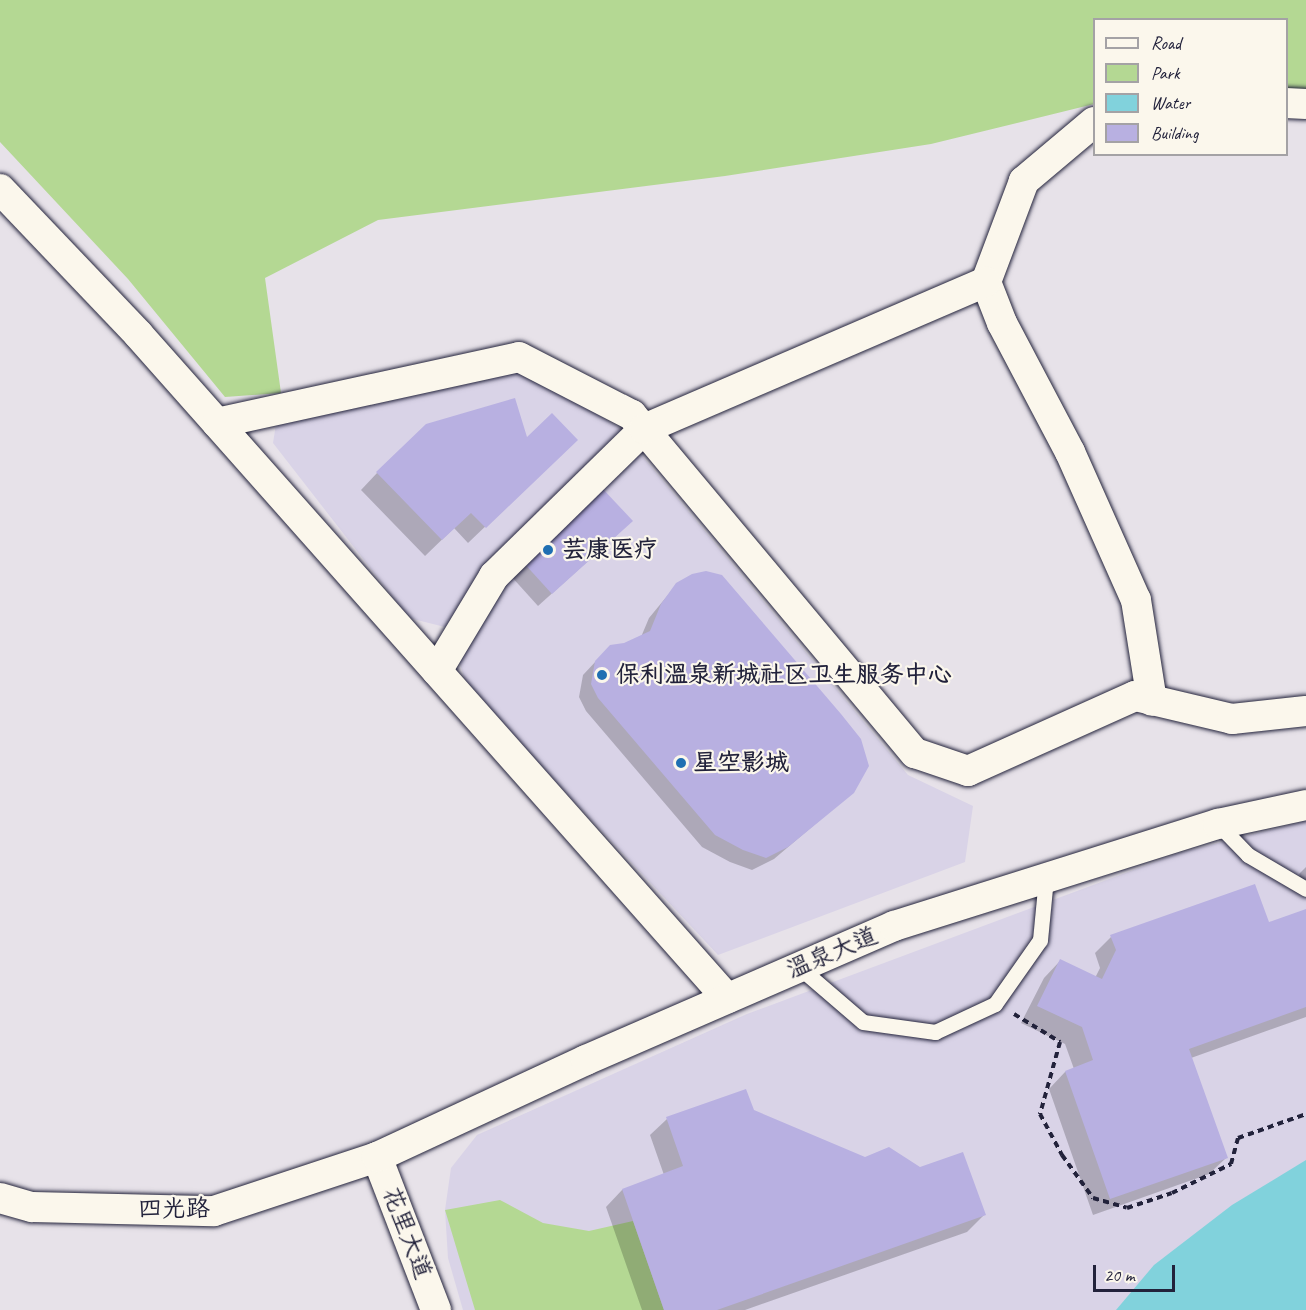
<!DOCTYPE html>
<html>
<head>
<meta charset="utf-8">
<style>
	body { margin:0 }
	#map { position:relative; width:1306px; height:1310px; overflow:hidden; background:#e7e2e9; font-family:Caveat,"LXGW WenKai TC",sans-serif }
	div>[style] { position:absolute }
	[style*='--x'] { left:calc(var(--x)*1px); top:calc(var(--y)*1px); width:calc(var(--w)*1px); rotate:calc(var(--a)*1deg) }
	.built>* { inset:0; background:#d9d3e7 }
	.green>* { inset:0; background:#b4d893 }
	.water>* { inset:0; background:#81d2dc }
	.shadow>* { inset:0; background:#0003 }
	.building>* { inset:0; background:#b8b0e1 }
	.path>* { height:4px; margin-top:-2px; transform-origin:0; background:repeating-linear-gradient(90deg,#22223b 0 6px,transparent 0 10.5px) }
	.roads { filter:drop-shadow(0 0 2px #22223b) drop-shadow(0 0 2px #22223b) }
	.lane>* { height:15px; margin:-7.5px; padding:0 7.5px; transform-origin:7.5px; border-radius:7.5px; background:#fbf7ec }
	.street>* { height:30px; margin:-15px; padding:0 15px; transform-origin:15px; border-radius:15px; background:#fbf7ec }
	.dots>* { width:16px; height:16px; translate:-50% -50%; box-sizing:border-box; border:3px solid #fbf7ec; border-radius:50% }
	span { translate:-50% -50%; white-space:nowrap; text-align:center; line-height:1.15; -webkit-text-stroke:4.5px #fbf7ec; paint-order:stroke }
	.poi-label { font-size:24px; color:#22223b; font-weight:700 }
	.left { translate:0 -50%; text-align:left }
	.street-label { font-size:24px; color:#22223b }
	.legend { position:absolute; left:1093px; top:18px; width:195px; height:138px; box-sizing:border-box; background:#fbf7ec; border:2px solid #a4a2a5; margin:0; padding:8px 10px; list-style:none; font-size:18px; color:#22223b }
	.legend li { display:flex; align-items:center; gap:12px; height:30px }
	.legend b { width:30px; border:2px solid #a4a2a5 }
	.scale { position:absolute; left:1093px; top:1265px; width:82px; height:27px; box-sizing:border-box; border:3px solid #22223b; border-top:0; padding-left:8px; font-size:18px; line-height:21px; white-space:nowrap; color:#22223b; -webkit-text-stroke:4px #fbf7ec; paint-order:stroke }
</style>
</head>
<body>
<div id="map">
	<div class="built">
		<i style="clip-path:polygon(498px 354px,618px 427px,908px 775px,973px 806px,965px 862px,718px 955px,467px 687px,449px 628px,409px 618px,273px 443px,281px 393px)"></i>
		<i style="clip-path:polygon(1306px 821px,1306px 1310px,463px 1310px,448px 1258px,445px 1210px,451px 1168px,477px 1135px,747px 1014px,1179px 853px)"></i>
	</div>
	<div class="green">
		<i style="clip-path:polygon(0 0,1306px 0,1306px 105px,1287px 101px,1286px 20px,1094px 20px,1094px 104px,931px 144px,725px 176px,378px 220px,265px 278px,281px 393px,225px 397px,128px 279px,0 142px)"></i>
		<i style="clip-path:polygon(500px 1200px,543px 1223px,589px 1231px,633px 1221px,664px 1310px,475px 1310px,445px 1210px)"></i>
	</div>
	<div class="water">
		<i style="clip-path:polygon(1306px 1160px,1306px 1310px,1116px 1310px,1154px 1265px,1232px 1205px)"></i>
	</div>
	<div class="shadow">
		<i style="clip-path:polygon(526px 440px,559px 456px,468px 543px,454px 528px,425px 556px,361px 490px,377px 473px)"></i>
		<i style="clip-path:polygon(618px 534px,538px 606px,510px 575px,523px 562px)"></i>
		<i style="clip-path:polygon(677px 584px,853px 792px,774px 859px,752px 870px,730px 862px,702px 847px,586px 711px,579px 697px,583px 675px,597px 660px,641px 637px,649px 618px)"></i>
		<i style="clip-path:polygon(1306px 867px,1306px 893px,1299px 874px)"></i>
		<i style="clip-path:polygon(1306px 910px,1306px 1017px,1191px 1058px,1226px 1158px,1209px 1174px,1093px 1215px,1049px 1089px,1065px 1072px,1074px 1069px,1065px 1044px,1021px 1023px,1044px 978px,1060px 961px,1095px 978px,1100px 968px,1095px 953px,1111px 937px,1268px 924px)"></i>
		<i style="clip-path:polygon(745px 1091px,753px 1111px,984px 1215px,967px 1232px,745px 1310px,642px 1310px,606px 1207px,622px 1190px,664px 1175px,650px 1135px,667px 1119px)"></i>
	</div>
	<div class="building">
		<i style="clip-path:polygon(515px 398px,527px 437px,552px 413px,578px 440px,486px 528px,471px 513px,442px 540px,376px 472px,426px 424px)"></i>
		<i style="clip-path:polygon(602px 488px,633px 521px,552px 594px,522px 561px)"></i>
		<i style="clip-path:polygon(706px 571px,722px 575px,841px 714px,861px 739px,869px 766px,854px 793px,788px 847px,766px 858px,743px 850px,715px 835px,598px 698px,591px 684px,595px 661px,610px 645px,624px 643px,650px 631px,661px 604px,676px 583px,692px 574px)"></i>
		<i style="clip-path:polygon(1255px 884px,1269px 922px,1306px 909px,1306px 1007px,1189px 1049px,1228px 1158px,1110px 1199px,1065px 1071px,1093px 1060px,1082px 1027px,1037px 1006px,1060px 959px,1102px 979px,1116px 950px,1110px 935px)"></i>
		<i style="clip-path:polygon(746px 1089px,754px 1110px,865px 1157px,889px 1147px,920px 1167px,963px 1152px,986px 1215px,717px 1310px,664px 1310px,622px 1189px,683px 1166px,666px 1117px)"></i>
	</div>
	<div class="path">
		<i style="--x:1014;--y:1014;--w:54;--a:31.3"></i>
		<i style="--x:1060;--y:1042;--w:75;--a:105.5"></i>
		<i style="--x:1040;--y:1114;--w:47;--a:61.8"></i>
		<i style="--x:1062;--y:1155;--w:53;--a:54.2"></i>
		<i style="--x:1093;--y:1198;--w:35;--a:16"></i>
		<i style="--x:1127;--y:1208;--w:47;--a:-18.4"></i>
		<i style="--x:1172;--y:1193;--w:66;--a:-26.2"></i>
		<i style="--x:1231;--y:1164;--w:27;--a:-75"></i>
		<i style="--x:1238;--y:1138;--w:72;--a:-19.4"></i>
	</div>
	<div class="roads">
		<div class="lane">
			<i style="--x:1218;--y:824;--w:43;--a:45.9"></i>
			<i style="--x:1248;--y:855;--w:67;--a:30.4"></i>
			<i style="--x:799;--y:967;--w:84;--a:40.7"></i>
			<i style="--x:863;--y:1022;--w:73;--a:7.9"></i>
			<i style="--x:935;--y:1032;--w:66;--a:-25"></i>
			<i style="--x:995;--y:1004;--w:78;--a:-54.9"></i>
			<i style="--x:1040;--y:940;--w:62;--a:-84.5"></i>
		</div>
		<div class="street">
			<i style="--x:1286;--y:103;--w:20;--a:3"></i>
			<i style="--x:1094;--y:122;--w:92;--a:139.9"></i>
			<i style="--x:1024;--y:181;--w:108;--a:110.6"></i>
			<i style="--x:986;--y:282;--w:44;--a:68.7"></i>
			<i style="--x:1002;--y:323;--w:146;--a:62.2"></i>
			<i style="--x:1070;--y:452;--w:162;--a:66"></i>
			<i style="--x:1136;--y:600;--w:102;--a:81"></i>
			<i style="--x:0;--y:189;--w:200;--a:46.4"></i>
			<i style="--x:138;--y:334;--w:888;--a:48.43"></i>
			<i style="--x:217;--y:423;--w:309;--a:-12.3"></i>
			<i style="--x:519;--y:357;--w:127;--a:27.2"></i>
			<i style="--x:632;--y:415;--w:441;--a:50.1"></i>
			<i style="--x:915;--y:753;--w:56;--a:18.8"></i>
			<i style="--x:968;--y:771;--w:183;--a:-24.2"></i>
			<i style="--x:1135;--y:696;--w:100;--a:13.3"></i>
			<i style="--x:1232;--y:719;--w:74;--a:-6.2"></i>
			<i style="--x:437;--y:671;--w:111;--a:-59"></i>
			<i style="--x:494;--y:576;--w:210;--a:-44.4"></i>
			<i style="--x:644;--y:429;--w:372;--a:-23.3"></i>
			<i style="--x:377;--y:1157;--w:164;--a:68.9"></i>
			<i style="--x:0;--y:1198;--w:33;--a:16"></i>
			<i style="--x:32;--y:1207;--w:182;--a:1.3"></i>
			<i style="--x:214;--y:1211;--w:172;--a:-18.3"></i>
			<i style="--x:377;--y:1157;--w:230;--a:-24.9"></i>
			<i style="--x:586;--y:1060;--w:336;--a:-23.5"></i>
			<i style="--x:894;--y:926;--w:340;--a:-17.5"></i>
			<i style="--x:1218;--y:824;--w:90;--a:-12.2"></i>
		</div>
	</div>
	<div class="dots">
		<i style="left:548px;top:550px;background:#1f6fb2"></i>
		<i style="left:602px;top:675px;background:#1f6fb2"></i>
		<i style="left:681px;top:763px;background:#1f6fb2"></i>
	</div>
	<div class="poi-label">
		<span class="left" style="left:562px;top:550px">芸康医疗</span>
		<span class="left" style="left:616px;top:675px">保利温泉新城社区卫生服务中心</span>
		<span class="left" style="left:693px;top:763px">星空影城</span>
	</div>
	<div class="street-label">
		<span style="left:832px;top:953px;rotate:-23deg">温泉大道</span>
		<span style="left:174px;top:1209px">四光路</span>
		<span style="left:407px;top:1233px;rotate:69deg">花里大道</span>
	</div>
	<ul class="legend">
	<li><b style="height:8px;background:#fbf7ec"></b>Road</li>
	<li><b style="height:16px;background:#b4d893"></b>Park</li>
	<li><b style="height:16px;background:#81d2dc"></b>Water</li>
	<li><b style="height:16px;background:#b8b0e1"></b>Building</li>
	</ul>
	<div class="scale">20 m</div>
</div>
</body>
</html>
